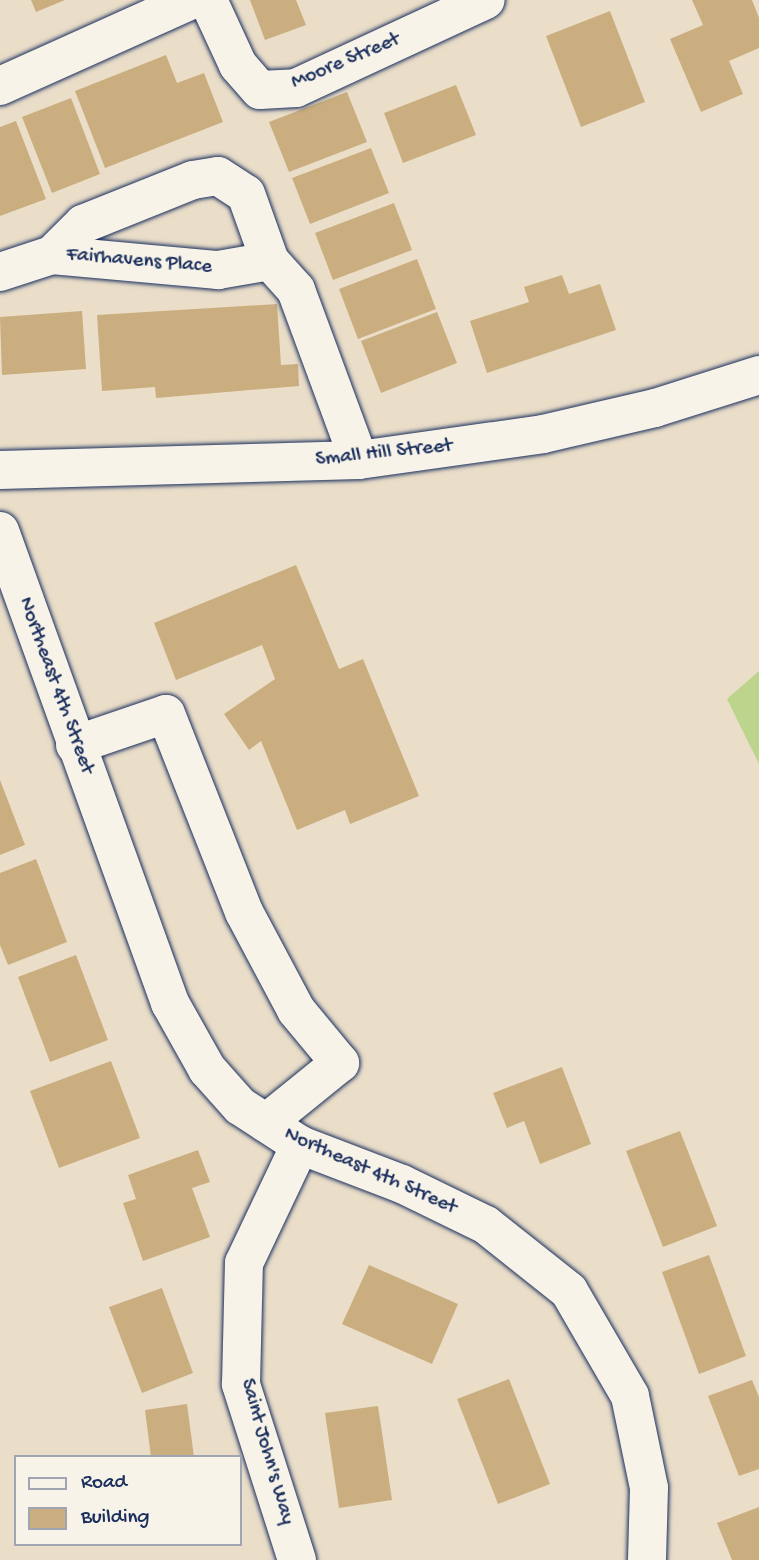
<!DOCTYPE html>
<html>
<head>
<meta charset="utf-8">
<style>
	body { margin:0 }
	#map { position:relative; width:759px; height:1560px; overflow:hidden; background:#eadec9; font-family:"Gochi Hand",sans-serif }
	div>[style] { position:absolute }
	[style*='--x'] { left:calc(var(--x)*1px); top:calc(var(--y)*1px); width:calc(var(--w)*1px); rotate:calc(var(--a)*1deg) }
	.green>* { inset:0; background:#bcd48b }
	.building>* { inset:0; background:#caae80 }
	.roads { filter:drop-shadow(0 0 2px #1b2f5e) drop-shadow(0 0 2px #1b2f5e) }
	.minor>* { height:38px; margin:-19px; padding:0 19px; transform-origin:19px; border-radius:19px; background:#f7f3e8 }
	span { translate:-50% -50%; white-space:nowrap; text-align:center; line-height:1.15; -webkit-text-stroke:6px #f7f3e8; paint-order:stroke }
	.street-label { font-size:21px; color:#1b2f5e }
	.legend { position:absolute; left:14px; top:1455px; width:228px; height:91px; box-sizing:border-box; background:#f7f3e8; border:2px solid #9fa5b1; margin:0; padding:9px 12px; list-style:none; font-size:21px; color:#1b2f5e }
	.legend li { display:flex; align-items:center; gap:14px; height:35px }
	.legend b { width:35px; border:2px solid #9fa5b1 }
</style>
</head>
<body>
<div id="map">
	<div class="green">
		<i style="clip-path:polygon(759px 671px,759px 764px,727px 699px)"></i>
	</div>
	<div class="building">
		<i style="clip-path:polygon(31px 0,65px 0,36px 12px)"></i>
		<i style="clip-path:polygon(250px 0,296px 0,306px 25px,265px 40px)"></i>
		<i style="clip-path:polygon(692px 0,752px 0,759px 18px,759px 48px,729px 61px,743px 94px,701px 112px,670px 39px,703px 25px)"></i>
		<i style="clip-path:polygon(610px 11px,645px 102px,581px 127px,546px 36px)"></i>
		<i style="clip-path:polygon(166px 55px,177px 83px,204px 73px,223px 122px,105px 168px,75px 91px)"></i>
		<i style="clip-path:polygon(456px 85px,476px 135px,403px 163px,384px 113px)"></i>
		<i style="clip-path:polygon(347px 92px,367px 142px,289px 172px,269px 122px)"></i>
		<i style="clip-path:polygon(71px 98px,100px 174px,52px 193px,22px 117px)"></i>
		<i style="clip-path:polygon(16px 121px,46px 199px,0 216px,0 127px)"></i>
		<i style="clip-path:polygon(371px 148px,389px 193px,310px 224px,292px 178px)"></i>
		<i style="clip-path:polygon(394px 203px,412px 250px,333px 280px,315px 233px)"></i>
		<i style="clip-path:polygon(417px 259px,436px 309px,358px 339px,339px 289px)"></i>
		<i style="clip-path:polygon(562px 275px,569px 294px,600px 284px,616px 330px,487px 373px,470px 321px,529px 302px,524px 287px)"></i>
		<i style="clip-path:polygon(277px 304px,281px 365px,298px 364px,299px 386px,156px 398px,155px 387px,102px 391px,97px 315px)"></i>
		<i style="clip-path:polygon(82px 311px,86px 369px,2px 375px,0 317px)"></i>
		<i style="clip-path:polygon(437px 312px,457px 363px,381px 393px,361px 341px)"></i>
		<i style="clip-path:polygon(296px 565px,339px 669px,363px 659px,419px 796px,350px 824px,345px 810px,297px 830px,261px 741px,249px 750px,224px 714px,275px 679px,262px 645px,176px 680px,154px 623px)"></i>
		<i style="clip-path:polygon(0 780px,25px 845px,0 855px)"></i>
		<i style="clip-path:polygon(36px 859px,67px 942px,8px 965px,0 945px,0 873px)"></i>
		<i style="clip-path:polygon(76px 955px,108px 1040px,50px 1062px,18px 977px)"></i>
		<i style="clip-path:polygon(111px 1061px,140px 1138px,59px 1168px,30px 1091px)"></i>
		<i style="clip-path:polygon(562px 1067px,591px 1144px,540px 1164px,524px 1121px,507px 1128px,493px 1093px)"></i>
		<i style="clip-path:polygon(680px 1131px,717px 1226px,663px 1247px,626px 1151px)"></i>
		<i style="clip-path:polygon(198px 1150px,210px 1182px,192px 1188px,210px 1237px,143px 1261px,123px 1203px,136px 1199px,128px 1175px)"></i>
		<i style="clip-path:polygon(709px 1255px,746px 1356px,699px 1374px,662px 1272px)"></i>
		<i style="clip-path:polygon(369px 1265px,458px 1304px,432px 1364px,342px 1324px)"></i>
		<i style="clip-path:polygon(162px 1288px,193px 1373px,142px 1393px,109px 1307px)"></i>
		<i style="clip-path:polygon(509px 1379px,550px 1484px,498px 1504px,457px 1399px)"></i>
		<i style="clip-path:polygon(752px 1380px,759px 1397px,759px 1469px,739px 1476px,708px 1396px)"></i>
		<i style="clip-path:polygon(187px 1404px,194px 1457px,151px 1457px,145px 1410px)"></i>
		<i style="clip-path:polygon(378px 1406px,392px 1500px,339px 1508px,325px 1413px)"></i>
		<i style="clip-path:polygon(759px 1507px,759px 1560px,732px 1560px,717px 1523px)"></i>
	</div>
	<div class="roads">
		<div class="minor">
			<i style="--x:208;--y:0;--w:72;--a:65.2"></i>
			<i style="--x:238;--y:65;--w:33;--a:49"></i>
			<i style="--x:260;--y:90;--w:36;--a:-3"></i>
			<i style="--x:296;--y:88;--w:209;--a:-24.9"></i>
			<i style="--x:0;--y:86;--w:209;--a:-24.2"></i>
			<i style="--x:52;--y:255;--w:44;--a:-45"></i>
			<i style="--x:83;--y:224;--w:118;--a:-21.8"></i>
			<i style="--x:193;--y:180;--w:25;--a:-9"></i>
			<i style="--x:218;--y:176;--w:33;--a:33"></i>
			<i style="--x:246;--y:194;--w:71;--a:70.3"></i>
			<i style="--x:0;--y:272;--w:55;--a:-18.1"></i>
			<i style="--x:52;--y:255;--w:167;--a:5.2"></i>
			<i style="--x:218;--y:270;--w:53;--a:-9.8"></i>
			<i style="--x:270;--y:261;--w:39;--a:48"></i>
			<i style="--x:296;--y:290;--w:181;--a:69.7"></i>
			<i style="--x:0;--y:470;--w:359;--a:-1.6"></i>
			<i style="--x:359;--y:460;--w:186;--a:-8"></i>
			<i style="--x:543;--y:434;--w:115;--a:-13.1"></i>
			<i style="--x:655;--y:408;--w:109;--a:-17.6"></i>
			<i style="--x:0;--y:531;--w:502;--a:70.19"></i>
			<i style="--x:170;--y:1003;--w:76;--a:60.7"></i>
			<i style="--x:207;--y:1069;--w:50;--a:48.3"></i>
			<i style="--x:240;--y:1106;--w:72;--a:33"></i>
			<i style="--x:300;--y:1145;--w:109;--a:20.9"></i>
			<i style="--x:402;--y:1184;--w:93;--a:26"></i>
			<i style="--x:486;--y:1225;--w:106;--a:38.5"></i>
			<i style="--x:569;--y:1291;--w:121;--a:59.8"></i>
			<i style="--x:630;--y:1396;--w:94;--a:78.3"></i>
			<i style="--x:649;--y:1488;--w:72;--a:91.6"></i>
			<i style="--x:75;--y:745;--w:96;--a:-18.8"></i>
			<i style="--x:166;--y:714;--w:213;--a:68.5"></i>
			<i style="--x:244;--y:912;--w:111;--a:62"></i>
			<i style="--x:296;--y:1010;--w:69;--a:50.3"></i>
			<i style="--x:340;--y:1063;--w:95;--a:141"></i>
			<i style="--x:297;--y:1560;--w:185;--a:-107.7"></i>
			<i style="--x:241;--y:1384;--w:121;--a:-88.6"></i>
			<i style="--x:244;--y:1263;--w:131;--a:-64.6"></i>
		</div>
	</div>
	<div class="street-label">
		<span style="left:346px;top:62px;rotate:-23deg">Moore Street</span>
		<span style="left:139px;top:262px;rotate:5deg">Fairhavens Place</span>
		<span style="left:384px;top:454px;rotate:-6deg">Small Hill Street</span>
		<span style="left:55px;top:686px;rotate:70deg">Northeast 4th Street</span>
		<span style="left:370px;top:1172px;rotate:24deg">Northeast 4th Street</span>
		<span style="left:266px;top:1452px;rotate:74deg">Saint John's Way</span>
	</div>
	<ul class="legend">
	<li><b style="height:9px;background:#f7f3e8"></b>Road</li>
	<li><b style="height:19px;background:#caae80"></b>Building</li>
	</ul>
</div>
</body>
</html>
